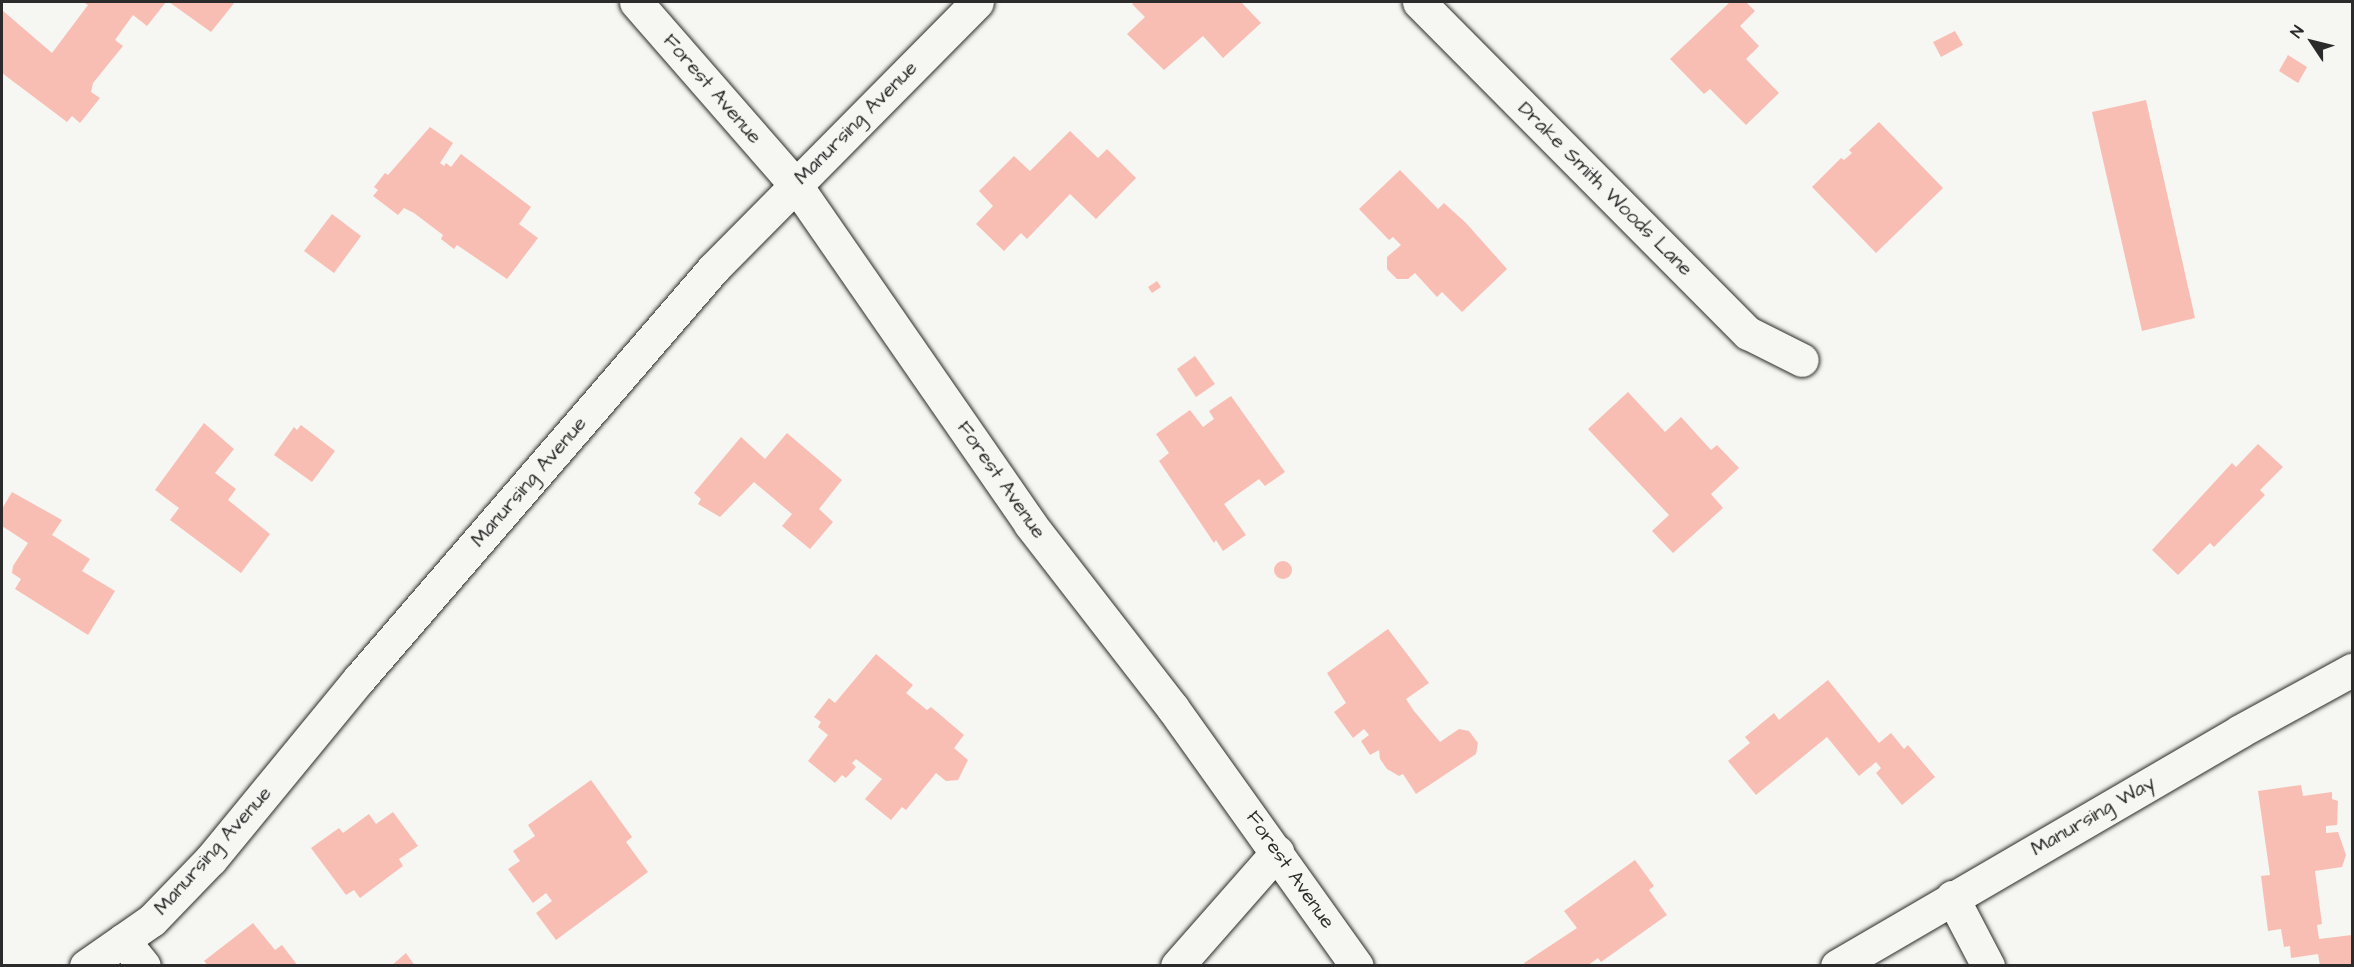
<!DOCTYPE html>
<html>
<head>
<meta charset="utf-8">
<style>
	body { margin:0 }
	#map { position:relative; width:2354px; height:967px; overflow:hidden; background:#f6f6f2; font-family:"Architects Daughter",sans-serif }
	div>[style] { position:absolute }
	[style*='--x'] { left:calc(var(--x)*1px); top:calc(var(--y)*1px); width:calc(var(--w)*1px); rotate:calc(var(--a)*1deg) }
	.building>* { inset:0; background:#f9beb3 }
	.round { border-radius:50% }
	.roads { filter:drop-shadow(0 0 2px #2b2b2b) drop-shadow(0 0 2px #2b2b2b) }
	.minor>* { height:33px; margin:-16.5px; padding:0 16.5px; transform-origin:16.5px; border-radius:16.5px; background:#f6f6f2 }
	span { translate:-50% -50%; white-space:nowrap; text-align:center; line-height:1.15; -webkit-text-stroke:5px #f6f6f2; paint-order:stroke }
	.street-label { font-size:20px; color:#2b2b2b }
	.frame { position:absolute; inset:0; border:3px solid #2b2b2b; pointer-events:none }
	.north { position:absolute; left:2282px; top:12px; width:60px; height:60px; -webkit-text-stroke:4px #f6f6f2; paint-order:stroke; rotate:305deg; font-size:16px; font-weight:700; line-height:24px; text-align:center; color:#2b2b2b }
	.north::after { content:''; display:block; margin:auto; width:21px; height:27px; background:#2b2b2b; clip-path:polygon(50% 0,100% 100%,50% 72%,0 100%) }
</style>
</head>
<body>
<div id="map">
	<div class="building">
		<i style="clip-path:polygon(83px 2px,166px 2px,147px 26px,133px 15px,115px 40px,123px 46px,93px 83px,91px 92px,100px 98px,80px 123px,72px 116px,67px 122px,2px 73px,2px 10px,52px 53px,88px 5px)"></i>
		<i style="clip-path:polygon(169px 2px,235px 2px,211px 32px)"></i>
		<i style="clip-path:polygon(1135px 2px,1241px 2px,1261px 23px,1223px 58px,1203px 36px,1164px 70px,1127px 34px,1145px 17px,1132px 4px)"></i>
		<i style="clip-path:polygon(1730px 2px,1746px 2px,1755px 11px,1740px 26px,1759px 46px,1746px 59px,1779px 93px,1746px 125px,1710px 89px,1704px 94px,1670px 59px)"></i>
		<i style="clip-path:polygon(1955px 31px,1963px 45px,1941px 57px,1933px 42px)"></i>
		<i style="clip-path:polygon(2288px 55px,2307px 67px,2298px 83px,2279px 71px)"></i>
		<i style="clip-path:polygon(2146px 100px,2195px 318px,2142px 331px,2092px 112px)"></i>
		<i style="clip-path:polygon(1879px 122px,1943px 188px,1876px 253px,1812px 187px,1841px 158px,1844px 160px,1852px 153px,1849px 150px)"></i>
		<i style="clip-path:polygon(430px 127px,453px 143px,440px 163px,444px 166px,446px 163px,451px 167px,461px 154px,531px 207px,519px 224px,538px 238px,507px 279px,457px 245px,454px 249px,441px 239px,443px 235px,414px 213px,404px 208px,398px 215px,373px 196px,378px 190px,374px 187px,385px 173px,388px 175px)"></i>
		<i style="clip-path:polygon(1070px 131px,1098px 158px,1107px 149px,1136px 178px,1096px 219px,1070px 194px,1027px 239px,1021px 233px,1004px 251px,976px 224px,993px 206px,979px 191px,1014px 156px,1030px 171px)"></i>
		<i style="clip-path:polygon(1400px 170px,1438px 209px,1444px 203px,1466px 223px,1507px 269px,1462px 312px,1442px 292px,1437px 297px,1415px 273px,1408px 279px,1397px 279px,1387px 269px,1387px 257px,1401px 245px,1393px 237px,1389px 240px,1359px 209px)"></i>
		<i style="clip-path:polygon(332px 214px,361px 236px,334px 273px,304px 251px)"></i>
		<i style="clip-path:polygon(1157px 281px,1161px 287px,1152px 293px,1148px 287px)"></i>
		<i style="clip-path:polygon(1195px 356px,1215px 384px,1196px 397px,1177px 369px)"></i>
		<i style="clip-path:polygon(1628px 392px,1665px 432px,1681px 417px,1711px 450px,1717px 445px,1739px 468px,1711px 494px,1723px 508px,1673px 553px,1652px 531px,1669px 515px,1588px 429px)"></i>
		<i style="clip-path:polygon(1231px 396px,1285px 472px,1265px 486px,1259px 479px,1224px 504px,1246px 535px,1223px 551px,1216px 540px,1214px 543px,1159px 461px,1169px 453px,1156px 434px,1190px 410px,1203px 427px,1214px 419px,1209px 411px)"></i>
		<i style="clip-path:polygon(204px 423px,234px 449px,215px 473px,236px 489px,228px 500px,270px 534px,241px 573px,170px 520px,179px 508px,155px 490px)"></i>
		<i style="clip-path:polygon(301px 425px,335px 451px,312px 482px,274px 455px,294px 427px,297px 430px)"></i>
		<i style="clip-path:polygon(787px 433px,842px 480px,819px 509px,833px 522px,810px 549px,782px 526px,792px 514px,754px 482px,720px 517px,698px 504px,701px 499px,694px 493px,741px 437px,765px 459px)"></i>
		<i style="clip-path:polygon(2258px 444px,2283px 467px,2260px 490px,2265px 495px,2214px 547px,2210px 543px,2178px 575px,2152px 550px,2232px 463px,2236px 467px)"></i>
		<i style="clip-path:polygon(12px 492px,62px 520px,52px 535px,90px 559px,82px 571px,115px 591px,88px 635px,15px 589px,21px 579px,12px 573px,13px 566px,28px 543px,2px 526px,2px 509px)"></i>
		<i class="round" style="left:1274px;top:561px;width:18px;height:18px"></i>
		<i style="clip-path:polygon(1388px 629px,1429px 683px,1406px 699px,1414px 711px,1440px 742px,1459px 729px,1469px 731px,1478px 743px,1476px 754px,1416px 794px,1403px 774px,1399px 776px,1387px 769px,1380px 759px,1379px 750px,1370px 755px,1361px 741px,1369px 735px,1364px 729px,1353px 738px,1334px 712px,1346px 703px,1327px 673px)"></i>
		<i style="clip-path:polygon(876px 654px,913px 685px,906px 693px,927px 710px,931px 707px,964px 735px,954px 748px,968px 760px,958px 780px,946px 781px,936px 773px,906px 810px,902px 807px,891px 820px,865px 799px,882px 779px,856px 759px,852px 763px,856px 767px,846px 778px,842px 775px,835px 783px,808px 761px,828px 735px,818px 727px,821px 722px,814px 717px,829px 698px,835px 703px)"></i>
		<i style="clip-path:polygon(1828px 680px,1879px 743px,1891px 733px,1904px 749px,1908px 745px,1935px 777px,1902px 805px,1876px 773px,1881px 768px,1876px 762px,1859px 776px,1827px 737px,1756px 795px,1728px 761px,1750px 743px,1745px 737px,1774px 713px,1779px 720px)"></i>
		<i style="clip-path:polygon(591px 780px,632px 837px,626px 842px,648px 872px,556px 940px,536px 913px,552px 901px,546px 893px,533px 903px,508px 869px,520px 861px,513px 851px,535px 836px,528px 825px)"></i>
		<i style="clip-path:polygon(2301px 785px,2303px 796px,2332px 792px,2332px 799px,2338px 801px,2337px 825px,2326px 826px,2326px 833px,2338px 832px,2346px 855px,2342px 867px,2315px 871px,2322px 924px,2317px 925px,2319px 939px,2352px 935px,2352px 966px,2320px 966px,2318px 954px,2291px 958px,2290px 946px,2284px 947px,2281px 929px,2268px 931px,2261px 876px,2270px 875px,2258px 791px)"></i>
		<i style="clip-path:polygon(393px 812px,418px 846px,399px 859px,403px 866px,360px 898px,354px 890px,346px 895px,311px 848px,339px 828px,343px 833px,369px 814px,376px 824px)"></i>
		<i style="clip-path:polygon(1635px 860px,1654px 886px,1649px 890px,1667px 915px,1601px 962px,1598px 958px,1587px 966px,1526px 966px,1524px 963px,1577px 928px,1564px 911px)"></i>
		<i style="clip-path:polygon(253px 923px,275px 950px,282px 945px,298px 966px,208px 966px,204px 961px)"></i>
		<i style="clip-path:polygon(406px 953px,415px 966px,391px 966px)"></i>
	</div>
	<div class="roads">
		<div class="minor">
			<i style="--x:636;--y:2;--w:242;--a:48.9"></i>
			<i style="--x:795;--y:184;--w:413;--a:55.3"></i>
			<i style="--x:1030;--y:524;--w:232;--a:52.2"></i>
			<i style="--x:1172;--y:707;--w:318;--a:54.5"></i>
			<i style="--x:1419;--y:2;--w:467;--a:45.2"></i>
			<i style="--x:1748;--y:333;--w:60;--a:26.6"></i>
			<i style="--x:1952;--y:897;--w:78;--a:62.4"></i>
			<i style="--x:123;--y:940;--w:33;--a:51"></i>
			<i style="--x:86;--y:966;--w:80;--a:-34.9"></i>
			<i style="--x:152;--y:920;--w:85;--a:-46"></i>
			<i style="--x:211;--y:859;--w:233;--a:-50.6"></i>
			<i style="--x:359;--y:679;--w:542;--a:-49.19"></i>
			<i style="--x:713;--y:269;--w:375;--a:-45.3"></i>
			<i style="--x:1177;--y:966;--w:152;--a:-48.7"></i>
			<i style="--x:1837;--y:966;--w:467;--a:-30.2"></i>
			<i style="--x:2240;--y:731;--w:128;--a:-28.6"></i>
		</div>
	</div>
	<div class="street-label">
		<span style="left:712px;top:89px;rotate:49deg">Forest Avenue</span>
		<span style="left:856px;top:123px;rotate:-45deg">Manursing Avenue</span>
		<span style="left:1605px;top:189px;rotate:45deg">Drake Smith Woods Lane</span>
		<span style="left:1001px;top:480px;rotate:55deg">Forest Avenue</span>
		<span style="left:529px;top:482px;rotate:-49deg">Manursing Avenue</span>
		<span style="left:2093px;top:816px;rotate:-30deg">Manursing Way</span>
		<span style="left:213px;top:851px;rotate:-48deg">Manursing Avenue</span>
		<span style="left:1290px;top:870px;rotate:55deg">Forest Avenue</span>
	</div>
	<div class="frame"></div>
	<div class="north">N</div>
</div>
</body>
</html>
